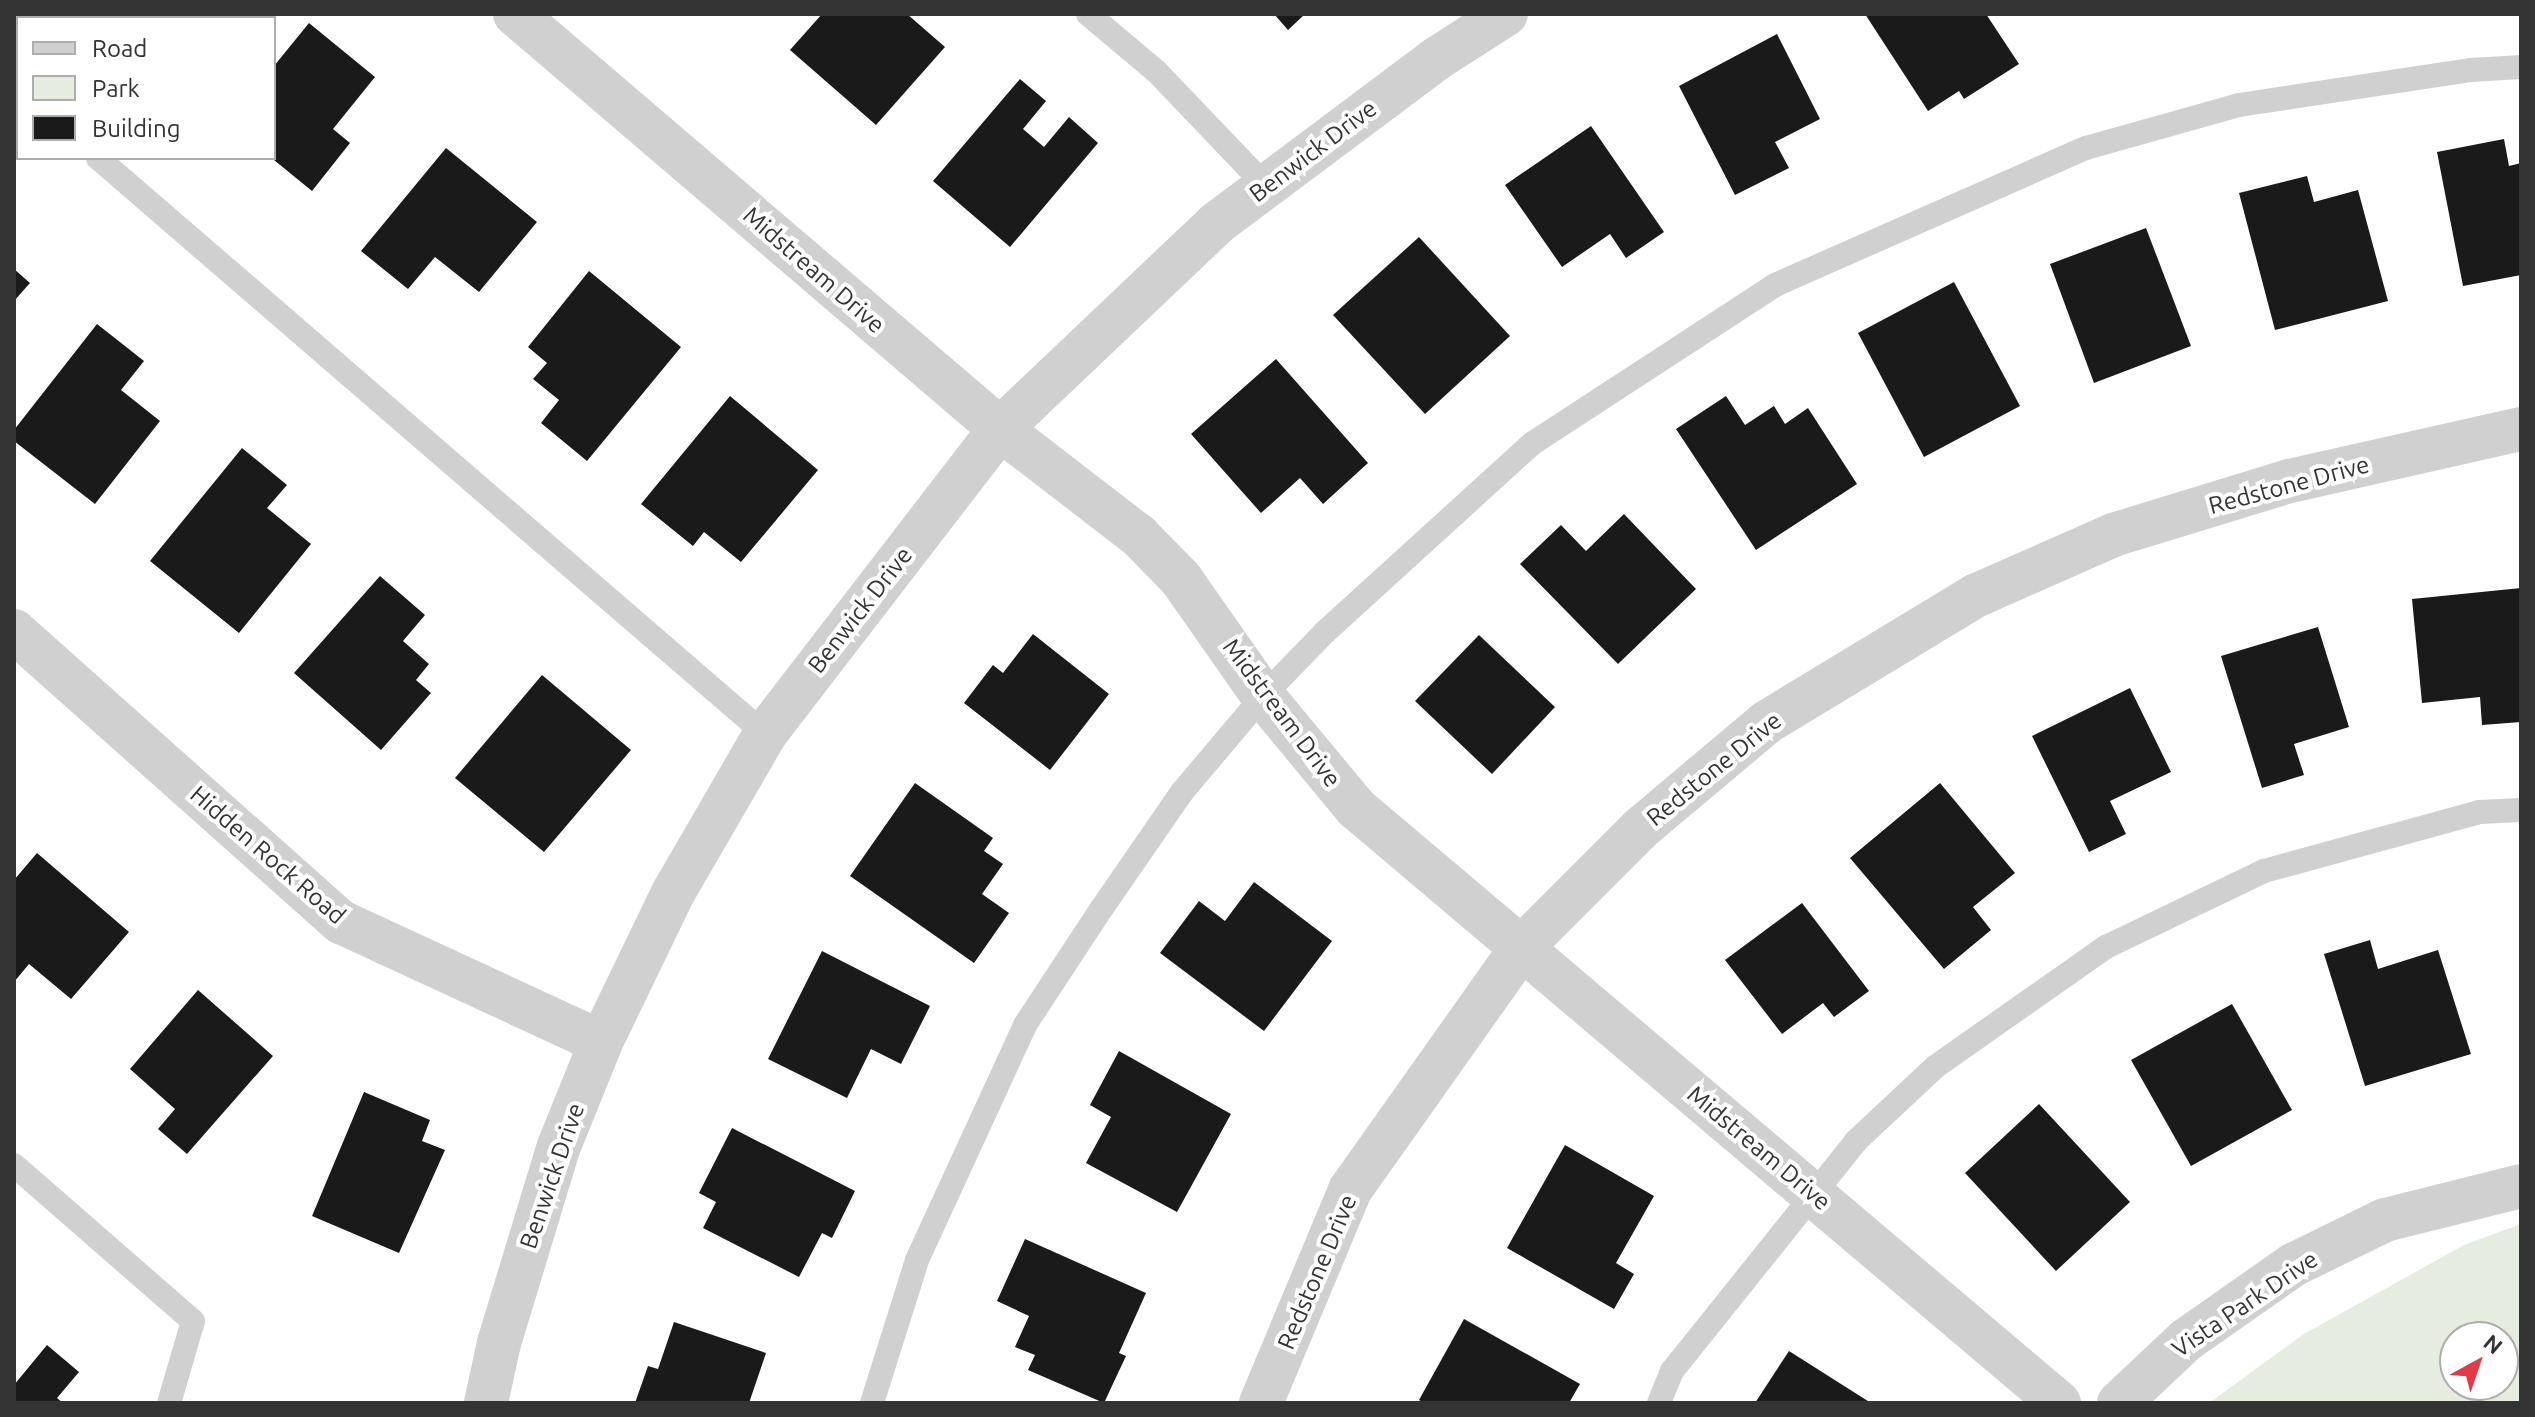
<!DOCTYPE html>
<html>
<head>
<meta charset="utf-8">
<style>
	body { margin:0 }
	#map { position:relative; width:2535px; height:1417px; overflow:hidden; background:#fff; font-family:Ubuntu,sans-serif }
	div>[style] { position:absolute }
	[style*='--x'] { left:calc(var(--x)*1px); top:calc(var(--y)*1px); width:calc(var(--w)*1px); rotate:calc(var(--a)*1deg) }
	.green>* { inset:0; background:#e6ecdf }
	.building>* { inset:0; background:#1a1a1a }
	.service>* { height:24px; margin:-12px; padding:0 12px; transform-origin:12px; border-radius:12px; background:#d0d0d0 }
	.minor>* { height:44px; margin:-22px; padding:0 22px; transform-origin:22px; border-radius:22px; background:#d0d0d0 }
	span { translate:-50% -50%; white-space:nowrap; text-align:center; line-height:1.15; -webkit-text-stroke:8px #fff; paint-order:stroke }
	.street-label { font-size:24px; color:#333 }
	.frame { position:absolute; inset:0; border:16px solid #333; pointer-events:none }
	.legend { position:absolute; left:16px; top:16px; width:260px; height:144px; box-sizing:border-box; background:#fff; border:2px solid #adadad; margin:0; padding:10px 14px; list-style:none; font-size:24px; color:#333 }
	.legend li { display:flex; align-items:center; gap:16px; height:40px }
	.legend b { width:40px; border:2px solid #adadad }
	.north { position:absolute; left:2439px; top:1321px; width:80px; height:80px; box-sizing:border-box; background:#fff; border:2px solid #adadad; border-radius:50%; rotate:40deg; font-size:22px; font-weight:700; line-height:32px; text-align:center; color:#333 }
	.north::after { content:''; display:block; margin:auto; width:28px; height:36px; background:#e63946; clip-path:polygon(50% 0,100% 100%,50% 72%,0 100%) }
</style>
</head>
<body>
<div id="map">
	<div class="green">
		<i style="clip-path:polygon(evenodd,2521px 1224px,2521px 1403px,2209px 1403px,2304px 1334px,2464px 1245px,2521px 1224px,2455px 1337px,2503px 1337px,2503px 1385px,2455px 1385px,2455px 1337px)"></i>
	</div>
	<div class="building">
		<i style="clip-path:polygon(93px 14px,219px 14px,215px 18px,89px 18px)"></i>
		<i style="clip-path:polygon(822px 14px,907px 14px,945px 47px,876px 125px,790px 50px)"></i>
		<i style="clip-path:polygon(1274px 14px,1305px 14px,1288px 30px)"></i>
		<i style="clip-path:polygon(1865px 14px,1986px 14px,2019px 64px,1964px 99px,1959px 91px,1928px 111px)"></i>
		<i style="clip-path:polygon(309px 23px,375px 77px,333px 129px,350px 143px,312px 191px,274px 160px,274px 66px)"></i>
		<i style="clip-path:polygon(1777px 34px,1820px 119px,1775px 142px,1789px 168px,1735px 195px,1679px 86px)"></i>
		<i style="clip-path:polygon(1020px 79px,1046px 101px,1023px 129px,1044px 147px,1069px 117px,1098px 143px,1010px 247px,933px 181px)"></i>
		<i style="clip-path:polygon(1591px 126px,1664px 232px,1626px 258px,1610px 234px,1562px 267px,1505px 185px)"></i>
		<i style="clip-path:polygon(2504px 139px,2509px 166px,2521px 163px,2521px 275px,2463px 286px,2437px 152px)"></i>
		<i style="clip-path:polygon(446px 148px,537px 222px,479px 292px,435px 257px,408px 289px,361px 251px)"></i>
		<i style="clip-path:polygon(2307px 176px,2314px 202px,2358px 190px,2388px 301px,2275px 330px,2239px 193px)"></i>
		<i style="clip-path:polygon(2146px 228px,2191px 346px,2094px 383px,2050px 264px)"></i>
		<i style="clip-path:polygon(1419px 237px,1510px 336px,1425px 414px,1333px 315px)"></i>
		<i style="clip-path:polygon(14px 269px,30px 283px,14px 301px)"></i>
		<i style="clip-path:polygon(589px 271px,681px 347px,587px 461px,541px 423px,559px 400px,533px 379px,547px 363px,528px 347px)"></i>
		<i style="clip-path:polygon(1954px 282px,2020px 406px,1924px 457px,1858px 333px)"></i>
		<i style="clip-path:polygon(97px 324px,144px 361px,121px 390px,160px 421px,95px 504px,14px 441px,14px 430px)"></i>
		<i style="clip-path:polygon(1276px 359px,1368px 463px,1323px 504px,1300px 478px,1261px 513px,1191px 434px)"></i>
		<i style="clip-path:polygon(730px 396px,818px 470px,741px 562px,704px 532px,693px 546px,641px 504px)"></i>
		<i style="clip-path:polygon(1726px 396px,1745px 425px,1774px 406px,1785px 424px,1808px 408px,1857px 484px,1756px 550px,1676px 429px)"></i>
		<i style="clip-path:polygon(242px 448px,287px 485px,267px 508px,311px 544px,239px 633px,150px 561px)"></i>
		<i style="clip-path:polygon(1624px 514px,1696px 589px,1618px 664px,1520px 564px,1561px 525px,1586px 551px)"></i>
		<i style="clip-path:polygon(380px 576px,425px 615px,403px 641px,429px 664px,416px 680px,431px 693px,381px 750px,294px 673px)"></i>
		<i style="clip-path:polygon(2521px 588px,2521px 722px,2482px 725px,2480px 697px,2422px 703px,2412px 599px)"></i>
		<i style="clip-path:polygon(2318px 627px,2349px 727px,2294px 744px,2304px 775px,2262px 788px,2221px 656px)"></i>
		<i style="clip-path:polygon(1033px 634px,1109px 694px,1050px 770px,964px 703px,993px 665px,1003px 673px)"></i>
		<i style="clip-path:polygon(1479px 635px,1555px 707px,1492px 774px,1415px 701px)"></i>
		<i style="clip-path:polygon(542px 675px,631px 750px,544px 852px,455px 778px)"></i>
		<i style="clip-path:polygon(2130px 688px,2171px 772px,2110px 801px,2126px 834px,2089px 852px,2032px 736px)"></i>
		<i style="clip-path:polygon(915px 783px,993px 838px,984px 851px,1003px 864px,982px 894px,1009px 913px,974px 963px,850px 876px)"></i>
		<i style="clip-path:polygon(1940px 783px,2015px 873px,1973px 907px,1991px 930px,1944px 969px,1850px 858px)"></i>
		<i style="clip-path:polygon(37px 853px,129px 932px,71px 999px,29px 964px,14px 982px,14px 880px)"></i>
		<i style="clip-path:polygon(1254px 882px,1332px 941px,1264px 1031px,1160px 953px,1199px 901px,1225px 921px)"></i>
		<i style="clip-path:polygon(1802px 903px,1869px 991px,1834px 1017px,1823px 1003px,1782px 1034px,1725px 960px)"></i>
		<i style="clip-path:polygon(2370px 940px,2378px 969px,2438px 950px,2471px 1054px,2365px 1086px,2324px 954px)"></i>
		<i style="clip-path:polygon(822px 951px,930px 1006px,901px 1064px,871px 1049px,847px 1098px,768px 1059px)"></i>
		<i style="clip-path:polygon(198px 990px,273px 1056px,187px 1154px,158px 1129px,175px 1109px,130px 1069px)"></i>
		<i style="clip-path:polygon(2232px 1004px,2292px 1110px,2191px 1166px,2131px 1060px)"></i>
		<i style="clip-path:polygon(1119px 1051px,1231px 1114px,1177px 1212px,1086px 1163px,1111px 1117px,1090px 1105px)"></i>
		<i style="clip-path:polygon(364px 1092px,430px 1120px,422px 1141px,445px 1150px,399px 1253px,312px 1216px)"></i>
		<i style="clip-path:polygon(2039px 1104px,2130px 1202px,2056px 1271px,1965px 1173px)"></i>
		<i style="clip-path:polygon(732px 1128px,855px 1191px,832px 1238px,822px 1233px,799px 1277px,703px 1228px,716px 1202px,699px 1193px)"></i>
		<i style="clip-path:polygon(1565px 1145px,1654px 1196px,1616px 1263px,1634px 1274px,1614px 1309px,1507px 1248px)"></i>
		<i style="clip-path:polygon(1025px 1239px,1146px 1293px,1119px 1353px,1126px 1356px,1104px 1403px,1028px 1370px,1035px 1355px,1015px 1347px,1029px 1316px,997px 1301px)"></i>
		<i style="clip-path:polygon(1464px 1319px,1580px 1384px,1569px 1403px,1424px 1403px,1419px 1400px)"></i>
		<i style="clip-path:polygon(674px 1322px,766px 1353px,749px 1403px,635px 1403px,648px 1366px,658px 1369px)"></i>
		<i style="clip-path:polygon(47px 1345px,79px 1372px,57px 1398px,63px 1403px,14px 1403px,14px 1385px)"></i>
		<i style="clip-path:polygon(1789px 1351px,1871px 1403px,1755px 1403px)"></i>
	</div>
	<div class="service">
		<i style="--x:1088;--y:14;--w:89;--a:40"></i>
		<i style="--x:1156;--y:71;--w:159;--a:46.3"></i>
		<i style="--x:14;--y:85;--w:6;--a:45"></i>
		<i style="--x:98;--y:158;--w:881;--a:40.81"></i>
		<i style="--x:14;--y:1165;--w:237;--a:41.1"></i>
		<i style="--x:193;--y:1321;--w:85;--a:106.3"></i>
		<i style="--x:872;--y:1403;--w:150;--a:-72.5"></i>
		<i style="--x:917;--y:1260;--w:259;--a:-65.3"></i>
		<i style="--x:1025;--y:1025;--w:140;--a:-56.7"></i>
		<i style="--x:1102;--y:908;--w:141;--a:-55.4"></i>
		<i style="--x:1182;--y:792;--w:126;--a:-49.8"></i>
		<i style="--x:1263;--y:696;--w:89;--a:-45.9"></i>
		<i style="--x:1325;--y:632;--w:281;--a:-42.3"></i>
		<i style="--x:1533;--y:443;--w:289;--a:-33.1"></i>
		<i style="--x:1775;--y:285;--w:340;--a:-23.8"></i>
		<i style="--x:2086;--y:148;--w:159;--a:-15.7"></i>
		<i style="--x:2239;--y:105;--w:235;--a:-8.6"></i>
		<i style="--x:2471;--y:70;--w:50;--a:-3.4"></i>
		<i style="--x:1659;--y:1403;--w:35;--a:-68"></i>
		<i style="--x:1672;--y:1371;--w:295;--a:-51.3"></i>
		<i style="--x:1856;--y:1141;--w:108;--a:-43.1"></i>
		<i style="--x:1935;--y:1067;--w:209;--a:-35.1"></i>
		<i style="--x:2106;--y:947;--w:175;--a:-25.7"></i>
		<i style="--x:2264;--y:871;--w:224;--a:-15.3"></i>
		<i style="--x:2480;--y:812;--w:41;--a:-2.8"></i>
	</div>
	<div class="minor">
		<i style="--x:515;--y:14;--w:638;--a:40.55"></i>
		<i style="--x:1000;--y:429;--w:175;--a:37.6"></i>
		<i style="--x:1139;--y:536;--w:60;--a:45.7"></i>
		<i style="--x:1181;--y:579;--w:143;--a:55"></i>
		<i style="--x:1263;--y:696;--w:146;--a:50.3"></i>
		<i style="--x:1356;--y:808;--w:921;--a:40.24"></i>
		<i style="--x:14;--y:631;--w:438;--a:41.7"></i>
		<i style="--x:341;--y:922;--w:286;--a:24.8"></i>
		<i style="--x:486;--y:1403;--w:61;--a:-77.8"></i>
		<i style="--x:499;--y:1343;--w:206;--a:-73.1"></i>
		<i style="--x:559;--y:1146;--w:112;--a:-68"></i>
		<i style="--x:601;--y:1042;--w:165;--a:-64.2"></i>
		<i style="--x:673;--y:893;--w:184;--a:-59.9"></i>
		<i style="--x:765;--y:734;--w:385;--a:-52.4"></i>
		<i style="--x:1000;--y:429;--w:299;--a:-43.5"></i>
		<i style="--x:1217;--y:223;--w:274;--a:-36.8"></i>
		<i style="--x:1436;--y:59;--w:83;--a:-32.7"></i>
		<i style="--x:1261;--y:1403;--w:231;--a:-67.3"></i>
		<i style="--x:1350;--y:1190;--w:298;--a:-54.7"></i>
		<i style="--x:1522;--y:947;--w:168;--a:-45"></i>
		<i style="--x:1641;--y:828;--w:165;--a:-40.1"></i>
		<i style="--x:1767;--y:722;--w:243;--a:-31.2"></i>
		<i style="--x:1975;--y:596;--w:151;--a:-23.8"></i>
		<i style="--x:2113;--y:535;--w:185;--a:-17"></i>
		<i style="--x:2290;--y:481;--w:237;--a:-12.7"></i>
		<i style="--x:2119;--y:1403;--w:92;--a:-43.2"></i>
		<i style="--x:2186;--y:1340;--w:131;--a:-35"></i>
		<i style="--x:2293;--y:1265;--w:102;--a:-26.1"></i>
		<i style="--x:2385;--y:1220;--w:140;--a:-14"></i>
	</div>
	<div class="street-label">
		<span style="left:1313px;top:151px;rotate:-37deg">Benwick Drive</span>
		<span style="left:814px;top:270px;rotate:41deg">Midstream Drive</span>
		<span style="left:2289px;top:485px;rotate:-15deg">Redstone Drive</span>
		<span style="left:860px;top:610px;rotate:-52deg">Benwick Drive</span>
		<span style="left:1282px;top:713px;rotate:53deg">Midstream Drive</span>
		<span style="left:1714px;top:769px;rotate:-39deg">Redstone Drive</span>
		<span style="left:268px;top:855px;rotate:41deg">Hidden Rock Road</span>
		<span style="left:1759px;top:1148px;rotate:40deg">Midstream Drive</span>
		<span style="left:552px;top:1176px;rotate:-71deg">Benwick Drive</span>
		<span style="left:1317px;top:1272px;rotate:-67deg">Redstone Drive</span>
		<span style="left:2245px;top:1304px;rotate:-34deg">Vista Park Drive</span>
	</div>
	<div class="frame"></div>
	<ul class="legend">
	<li><b style="height:10px;background:#d0d0d0"></b>Road</li>
	<li><b style="height:22px;background:#e6ecdf"></b>Park</li>
	<li><b style="height:22px;background:#1a1a1a"></b>Building</li>
	</ul>
	<div class="north">N</div>
</div>
</body>
</html>
